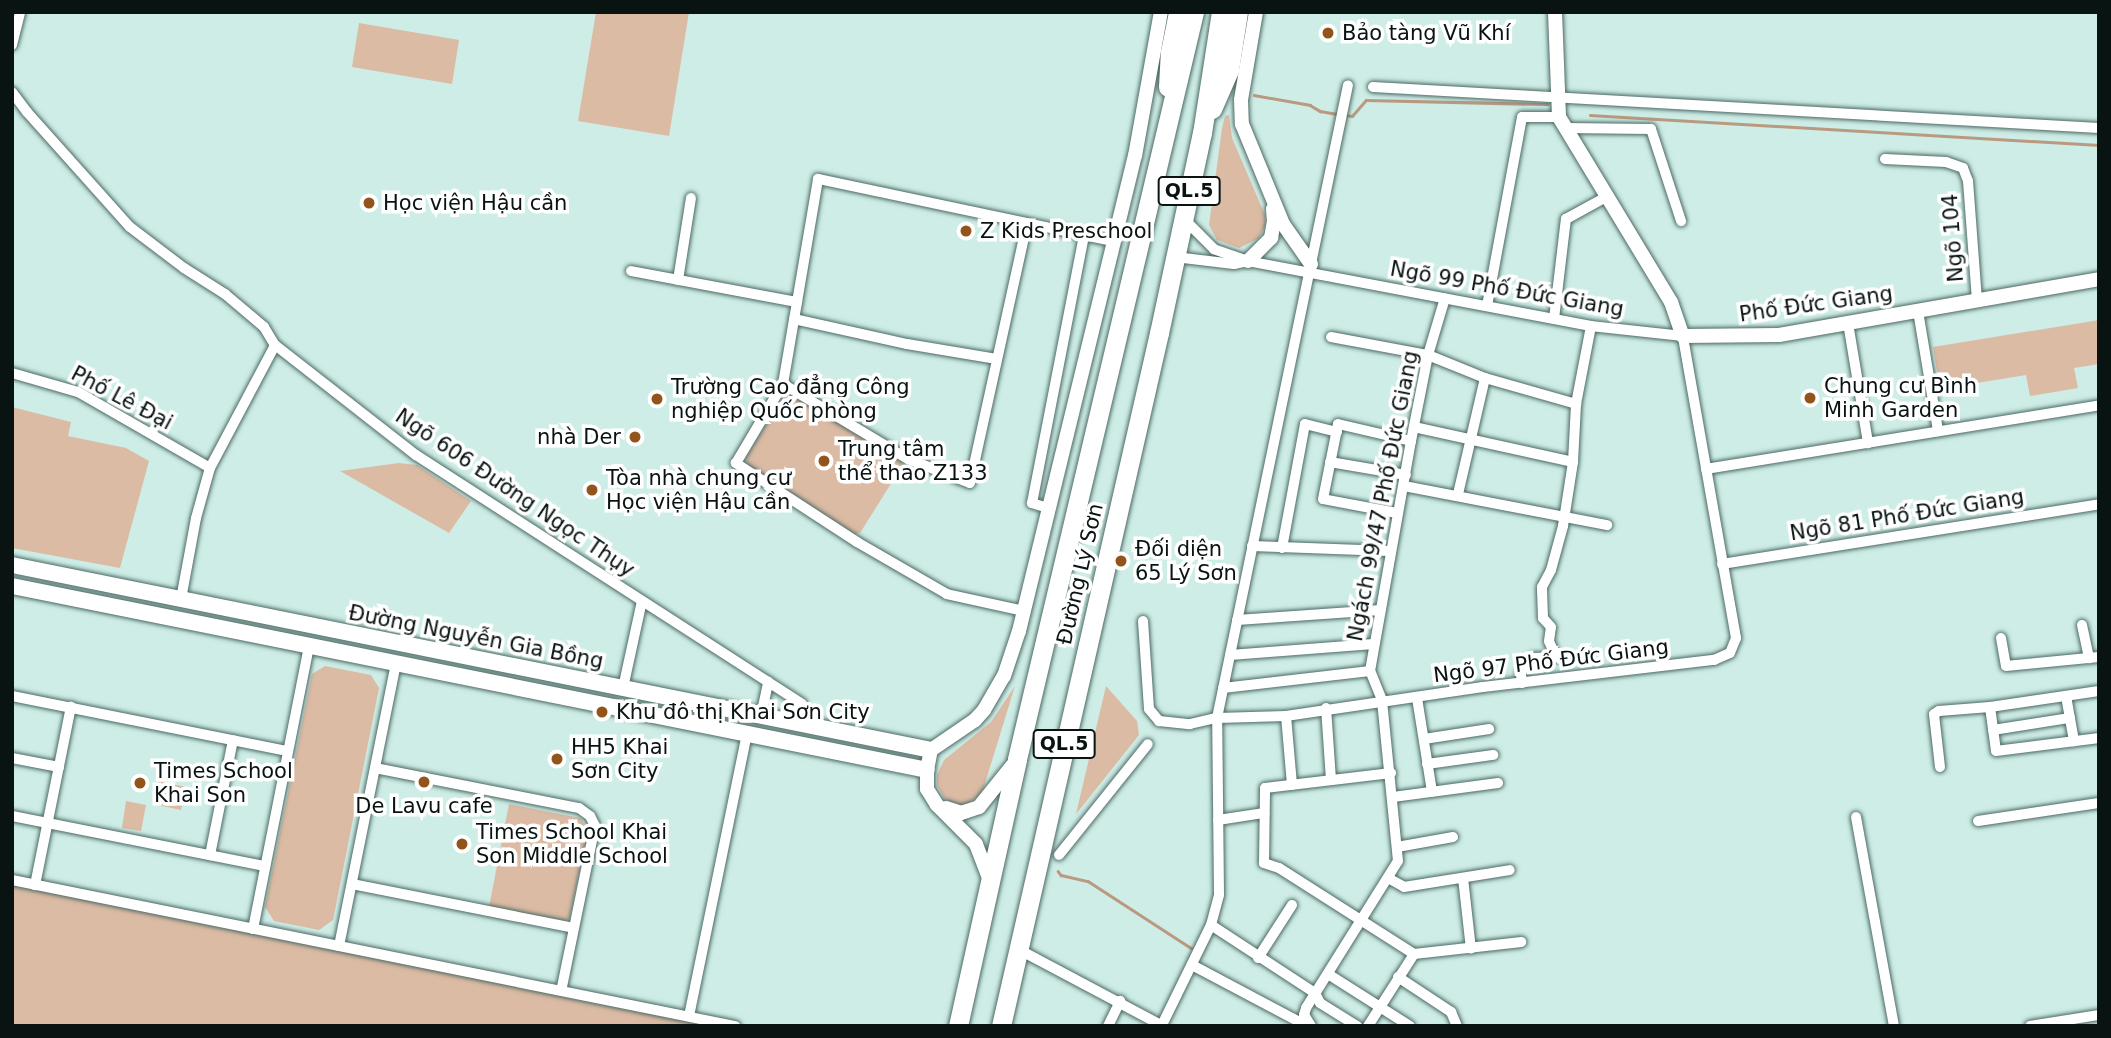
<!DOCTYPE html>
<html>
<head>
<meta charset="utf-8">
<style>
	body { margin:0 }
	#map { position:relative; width:2111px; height:1038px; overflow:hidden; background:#cdede6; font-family:"DejaVu Sans",sans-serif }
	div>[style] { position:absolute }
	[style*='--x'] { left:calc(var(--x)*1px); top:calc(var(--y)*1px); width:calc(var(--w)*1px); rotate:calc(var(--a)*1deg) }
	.green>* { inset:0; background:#dbbba4 }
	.stream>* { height:2.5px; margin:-1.25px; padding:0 1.25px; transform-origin:1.25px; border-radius:1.25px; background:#ba9981 }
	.roads { filter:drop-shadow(0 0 2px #4d6964) drop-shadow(0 0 2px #4d6964) }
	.minor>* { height:10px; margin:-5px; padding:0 5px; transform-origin:5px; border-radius:5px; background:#fff }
	.tertiary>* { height:14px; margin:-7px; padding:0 7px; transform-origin:7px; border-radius:7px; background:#fff }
	.secondary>* { height:16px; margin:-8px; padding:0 8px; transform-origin:8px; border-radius:8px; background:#fff }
	.trunk>* { height:19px; margin:-9.5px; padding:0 9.5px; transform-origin:9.5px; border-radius:9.5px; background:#fff }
	.dots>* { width:19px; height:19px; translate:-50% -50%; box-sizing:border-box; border:4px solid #fff; border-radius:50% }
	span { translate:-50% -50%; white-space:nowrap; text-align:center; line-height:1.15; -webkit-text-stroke:7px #fff; paint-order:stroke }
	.shield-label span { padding:2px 5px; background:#fff; border:2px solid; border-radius:5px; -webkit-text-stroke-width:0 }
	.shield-label { font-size:19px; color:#081312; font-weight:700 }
	.poi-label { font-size:21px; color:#081312 }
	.left { translate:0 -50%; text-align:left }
	.right { translate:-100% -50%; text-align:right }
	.street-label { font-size:21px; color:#081312 }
	.frame { position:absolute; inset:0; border:14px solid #081312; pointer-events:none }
</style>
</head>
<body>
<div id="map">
	<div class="green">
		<i style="clip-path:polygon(596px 12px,689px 12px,669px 136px,578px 121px)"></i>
		<i style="clip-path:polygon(359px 23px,459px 40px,452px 84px,352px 67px)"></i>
		<i style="clip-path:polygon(1229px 115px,1232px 138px,1265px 215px,1265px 226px,1259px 238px,1239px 248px,1217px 240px,1209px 225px,1222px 128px,1225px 116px)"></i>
		<i style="clip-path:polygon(2099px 320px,2099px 364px,2074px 368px,2078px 388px,2030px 396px,2026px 375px,1940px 389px,1933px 347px)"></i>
		<i style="clip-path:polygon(793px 393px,901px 457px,902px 466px,860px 533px,852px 535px,748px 470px,746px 457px,784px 395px)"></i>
		<i style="clip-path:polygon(12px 407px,71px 422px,68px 436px,126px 448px,149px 461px,120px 568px,12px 548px)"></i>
		<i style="clip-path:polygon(399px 463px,417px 465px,471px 501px,449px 533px,340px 471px)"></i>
		<i style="clip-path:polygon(325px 666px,371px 675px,379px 688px,333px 920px,319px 930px,274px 921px,265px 907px,312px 674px)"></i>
		<i style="clip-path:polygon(1015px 686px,982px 793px,966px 805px,953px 805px,944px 798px,937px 785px,937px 775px,944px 760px,991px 722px)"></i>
		<i style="clip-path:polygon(1106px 686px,1137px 721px,1139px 735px,1076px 814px)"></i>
		<i style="clip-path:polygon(158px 781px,186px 787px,181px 810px,153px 804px)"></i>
		<i style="clip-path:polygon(126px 801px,146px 805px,141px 831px,122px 828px)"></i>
		<i style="clip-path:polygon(509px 804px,580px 818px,588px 829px,570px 917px,565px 921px,489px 907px)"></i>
		<i style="clip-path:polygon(12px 884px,731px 1026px,12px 1026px)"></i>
	</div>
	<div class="stream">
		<i style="--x:1254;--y:95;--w:57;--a:10.1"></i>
		<i style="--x:1310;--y:105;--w:12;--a:31"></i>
		<i style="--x:1320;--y:111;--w:17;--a:10"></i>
		<i style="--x:1344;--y:115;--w:8;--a:7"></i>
		<i style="--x:1352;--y:116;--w:21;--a:-49"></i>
		<i style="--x:1366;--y:100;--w:181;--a:1.3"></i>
		<i style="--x:1590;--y:115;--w:510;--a:3.37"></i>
		<i style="--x:1058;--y:871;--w:5;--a:53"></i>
		<i style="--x:1061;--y:875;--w:28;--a:13"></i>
		<i style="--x:1088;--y:881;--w:123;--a:33"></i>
		<i style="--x:12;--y:1026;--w:1;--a:0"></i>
	</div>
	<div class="roads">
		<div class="minor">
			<i style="--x:12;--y:45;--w:34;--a:-76"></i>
			<i style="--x:1373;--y:87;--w:727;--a:3.23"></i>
			<i style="--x:12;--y:92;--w:25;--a:53"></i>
			<i style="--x:27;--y:112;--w:154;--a:48.2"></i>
			<i style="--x:130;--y:227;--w:68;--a:37.2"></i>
			<i style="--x:184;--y:268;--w:49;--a:32.4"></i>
			<i style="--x:225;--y:294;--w:51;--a:40.2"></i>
			<i style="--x:264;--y:327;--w:21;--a:59"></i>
			<i style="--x:275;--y:345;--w:179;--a:38"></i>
			<i style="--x:416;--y:455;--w:459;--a:32.8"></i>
			<i style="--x:1565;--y:128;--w:86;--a:0.7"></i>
			<i style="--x:1651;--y:129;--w:97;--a:71.9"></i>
			<i style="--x:1885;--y:159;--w:61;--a:2.8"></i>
			<i style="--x:1946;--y:162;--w:18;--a:19"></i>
			<i style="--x:1963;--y:168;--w:14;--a:69"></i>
			<i style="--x:1968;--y:181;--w:119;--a:85.7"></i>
			<i style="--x:1175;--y:257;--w:59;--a:6.8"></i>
			<i style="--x:1234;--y:264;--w:14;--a:-12"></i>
			<i style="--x:631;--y:271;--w:169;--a:10.6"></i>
			<i style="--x:678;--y:280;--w:83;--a:-81"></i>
			<i style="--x:1487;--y:306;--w:192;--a:-79.5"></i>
			<i style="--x:1522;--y:117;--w:37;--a:0"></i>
			<i style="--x:1918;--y:311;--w:122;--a:80.5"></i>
			<i style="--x:794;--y:319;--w:116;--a:12.5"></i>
			<i style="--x:907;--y:344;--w:91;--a:9.5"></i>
			<i style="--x:1554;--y:319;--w:101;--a:-83.2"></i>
			<i style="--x:1566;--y:219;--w:46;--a:-28.8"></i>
			<i style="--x:1848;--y:323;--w:122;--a:80.5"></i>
			<i style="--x:1331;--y:337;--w:99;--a:10.5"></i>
			<i style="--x:1428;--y:355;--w:61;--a:22"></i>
			<i style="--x:1485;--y:378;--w:95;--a:15.9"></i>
			<i style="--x:12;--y:373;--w:69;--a:16.1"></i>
			<i style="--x:78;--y:392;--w:152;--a:29.9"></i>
			<i style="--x:783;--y:384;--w:146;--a:31"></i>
			<i style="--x:908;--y:459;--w:66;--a:21.2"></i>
			<i style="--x:970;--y:483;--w:265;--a:-77.6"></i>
			<i style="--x:1414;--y:427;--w:163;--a:12.4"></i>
			<i style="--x:1330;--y:462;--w:77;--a:9.7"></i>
			<i style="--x:1706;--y:469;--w:398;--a:-9.2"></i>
			<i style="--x:1404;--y:486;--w:207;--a:10.9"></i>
			<i style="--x:1458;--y:494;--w:119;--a:-76.9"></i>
			<i style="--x:1048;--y:508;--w:17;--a:-163"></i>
			<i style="--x:1032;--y:503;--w:272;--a:-79"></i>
			<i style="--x:1397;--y:513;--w:75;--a:-169.3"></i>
			<i style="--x:1323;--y:499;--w:76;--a:-78.7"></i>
			<i style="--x:1338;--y:424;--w:75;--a:13.1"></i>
			<i style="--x:1252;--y:546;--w:137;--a:2.1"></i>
			<i style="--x:1282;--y:548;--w:126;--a:-79.5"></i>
			<i style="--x:1305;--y:424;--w:33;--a:14"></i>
			<i style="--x:1722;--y:564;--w:382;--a:-9"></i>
			<i style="--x:181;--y:599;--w:82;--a:-79.5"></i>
			<i style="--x:196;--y:518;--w:52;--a:-74.4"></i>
			<i style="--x:210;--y:468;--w:139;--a:-62.1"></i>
			<i style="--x:1024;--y:611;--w:79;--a:-167.6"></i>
			<i style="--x:947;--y:594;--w:104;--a:-150"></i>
			<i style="--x:857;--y:542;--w:145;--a:-146.9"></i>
			<i style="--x:736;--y:463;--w:92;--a:-59.3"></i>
			<i style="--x:783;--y:384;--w:208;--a:-80.3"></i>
			<i style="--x:818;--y:179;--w:301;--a:11.9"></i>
			<i style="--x:1237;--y:620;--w:144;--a:-4"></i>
			<i style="--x:1143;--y:621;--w:88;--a:86.1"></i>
			<i style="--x:1149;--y:709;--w:16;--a:50"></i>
			<i style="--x:1159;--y:721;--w:31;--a:6"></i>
			<i style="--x:1190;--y:724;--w:28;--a:-13"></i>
			<i style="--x:1217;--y:718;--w:69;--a:-1.7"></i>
			<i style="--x:1286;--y:716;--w:199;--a:-8.4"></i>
			<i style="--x:1483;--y:687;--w:233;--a:-6.7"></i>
			<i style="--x:1714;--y:660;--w:17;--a:-24"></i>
			<i style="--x:1730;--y:653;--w:16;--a:-68"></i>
			<i style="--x:1736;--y:638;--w:307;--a:-100"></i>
			<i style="--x:1683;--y:336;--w:93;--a:-173.8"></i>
			<i style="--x:1591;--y:326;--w:349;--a:-169.3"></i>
			<i style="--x:1248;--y:261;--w:36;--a:-161"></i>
			<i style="--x:1214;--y:249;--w:44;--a:-135"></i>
			<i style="--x:2082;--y:625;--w:34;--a:78"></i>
			<i style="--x:2001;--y:638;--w:28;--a:80"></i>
			<i style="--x:2006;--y:666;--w:93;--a:-5.5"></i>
			<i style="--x:1230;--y:655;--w:144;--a:-4.4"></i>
			<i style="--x:1522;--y:683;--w:9;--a:-96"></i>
			<i style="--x:1521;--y:674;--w:11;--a:-68"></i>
			<i style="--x:1525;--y:664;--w:10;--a:-37"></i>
			<i style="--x:1533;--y:658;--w:23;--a:-2"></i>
			<i style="--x:1556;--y:657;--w:17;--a:-114"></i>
			<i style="--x:1549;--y:641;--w:14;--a:-82"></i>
			<i style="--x:1551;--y:627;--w:12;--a:-132"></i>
			<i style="--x:1543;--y:618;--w:31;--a:-92"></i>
			<i style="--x:1542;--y:587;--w:19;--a:-62"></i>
			<i style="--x:1551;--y:570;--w:46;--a:-74.7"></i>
			<i style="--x:1563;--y:526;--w:65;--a:-81.1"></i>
			<i style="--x:1573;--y:462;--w:58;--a:-87"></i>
			<i style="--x:1576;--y:404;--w:79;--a:-79.1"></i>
			<i style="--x:623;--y:688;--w:89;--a:-77.7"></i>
			<i style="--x:1223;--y:688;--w:148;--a:-6.6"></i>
			<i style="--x:12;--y:696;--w:281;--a:11.3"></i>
			<i style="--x:2066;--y:696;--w:46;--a:79.9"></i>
			<i style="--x:1417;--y:698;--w:95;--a:80.9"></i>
			<i style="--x:1990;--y:707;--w:44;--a:82.2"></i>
			<i style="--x:1996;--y:751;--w:104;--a:-7.2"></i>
			<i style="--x:1326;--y:708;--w:72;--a:86"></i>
			<i style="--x:761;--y:716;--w:35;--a:-78"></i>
			<i style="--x:1286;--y:716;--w:69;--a:85"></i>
			<i style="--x:1993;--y:730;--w:78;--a:-8.9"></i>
			<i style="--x:1424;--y:739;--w:66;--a:-8.7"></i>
			<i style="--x:12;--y:758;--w:48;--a:10.8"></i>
			<i style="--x:1427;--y:764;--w:67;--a:-7.8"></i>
			<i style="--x:1940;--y:767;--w:53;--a:-96.5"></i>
			<i style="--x:1934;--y:714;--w:6;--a:-31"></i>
			<i style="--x:1939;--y:711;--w:51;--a:-4.5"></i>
			<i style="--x:1990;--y:707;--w:110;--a:-8.4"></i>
			<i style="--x:375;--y:768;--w:208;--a:11.1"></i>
			<i style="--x:579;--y:808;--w:14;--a:36"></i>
			<i style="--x:590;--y:816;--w:11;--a:63"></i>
			<i style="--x:595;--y:826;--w:168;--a:101.6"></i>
			<i style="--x:1393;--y:797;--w:106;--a:-7.6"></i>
			<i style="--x:12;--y:816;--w:258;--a:11.2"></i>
			<i style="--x:1856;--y:817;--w:212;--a:79.7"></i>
			<i style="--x:1218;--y:820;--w:47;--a:-8.7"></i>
			<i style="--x:1978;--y:821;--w:122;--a:-8.5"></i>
			<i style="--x:1397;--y:847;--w:57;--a:-10.1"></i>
			<i style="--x:210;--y:855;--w:117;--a:-78.7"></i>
			<i style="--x:1059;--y:855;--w:142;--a:-51.3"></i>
			<i style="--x:1388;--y:878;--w:18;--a:29"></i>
			<i style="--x:1404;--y:887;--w:107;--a:-9.1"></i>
			<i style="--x:1463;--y:878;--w:71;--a:83.6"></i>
			<i style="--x:12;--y:880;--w:738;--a:11.42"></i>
			<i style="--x:352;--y:884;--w:226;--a:11.2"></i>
			<i style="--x:35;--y:885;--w:182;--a:-78.6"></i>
			<i style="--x:1211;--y:925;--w:124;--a:33.2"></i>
			<i style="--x:1315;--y:993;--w:11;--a:63"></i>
			<i style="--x:1320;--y:1003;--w:44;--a:31.9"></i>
			<i style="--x:253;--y:929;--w:288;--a:-78.8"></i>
			<i style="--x:339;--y:946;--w:289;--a:-78.6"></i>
			<i style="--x:1016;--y:948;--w:166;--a:28"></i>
			<i style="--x:1414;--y:954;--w:108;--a:-6.4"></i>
			<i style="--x:1258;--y:958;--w:63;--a:-57.3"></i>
			<i style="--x:1192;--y:965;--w:130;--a:27.9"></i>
			<i style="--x:1328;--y:974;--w:97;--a:32.4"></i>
			<i style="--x:1398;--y:977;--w:64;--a:33.4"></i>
			<i style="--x:1451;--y:1012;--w:15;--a:67"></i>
			<i style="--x:689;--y:1016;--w:288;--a:-78.4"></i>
			<i style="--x:1162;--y:1025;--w:111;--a:-63.9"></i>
			<i style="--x:1211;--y:925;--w:31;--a:-75"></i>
			<i style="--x:1219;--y:895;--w:177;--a:-90.6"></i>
			<i style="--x:1217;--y:718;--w:646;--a:-78.31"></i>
			<i style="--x:1108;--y:1026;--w:28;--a:-64"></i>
			<i style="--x:1311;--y:1026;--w:13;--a:-122"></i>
			<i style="--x:1304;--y:1015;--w:7;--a:-74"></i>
			<i style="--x:1306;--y:1008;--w:173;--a:-58"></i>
			<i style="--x:1398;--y:861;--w:162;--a:-95.7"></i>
			<i style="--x:1382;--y:700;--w:31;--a:-112"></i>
			<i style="--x:1370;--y:671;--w:234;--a:-79.9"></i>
			<i style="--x:1411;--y:441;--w:88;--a:-78.8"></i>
			<i style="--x:1428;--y:355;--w:59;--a:-73.4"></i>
			<i style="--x:1368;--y:1026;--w:85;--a:-57.4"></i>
			<i style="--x:1414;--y:954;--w:160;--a:-147.5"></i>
			<i style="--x:1279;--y:868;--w:16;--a:-162"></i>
			<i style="--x:1264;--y:863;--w:75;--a:-89.2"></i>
			<i style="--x:1265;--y:788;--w:127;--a:-6.8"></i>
			<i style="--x:2030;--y:1026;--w:70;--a:-9.1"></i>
		</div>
		<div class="tertiary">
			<i style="--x:1256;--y:12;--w:89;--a:99.7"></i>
			<i style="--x:1241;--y:100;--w:24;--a:88"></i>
			<i style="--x:1242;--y:124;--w:108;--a:67.7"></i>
			<i style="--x:1283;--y:224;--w:49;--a:55"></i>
			<i style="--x:1555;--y:12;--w:105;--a:87.8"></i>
			<i style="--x:1559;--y:117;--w:216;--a:58.8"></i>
			<i style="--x:1671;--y:302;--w:36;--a:71"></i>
			<i style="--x:1683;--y:336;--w:96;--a:-0.6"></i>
			<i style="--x:1779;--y:335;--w:325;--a:-9.9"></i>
			<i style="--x:1248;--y:261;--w:33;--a:-45"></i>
			<i style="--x:1271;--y:238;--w:17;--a:-80"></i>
			<i style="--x:1274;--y:221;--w:12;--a:-95"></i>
			<i style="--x:946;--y:808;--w:16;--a:18"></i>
			<i style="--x:961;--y:813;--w:19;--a:-18"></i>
			<i style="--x:979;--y:807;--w:53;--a:-51.2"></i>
			<i style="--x:989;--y:878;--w:36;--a:-111"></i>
			<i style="--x:976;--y:844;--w:55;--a:-135"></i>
			<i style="--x:937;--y:805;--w:19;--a:-122"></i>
			<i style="--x:927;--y:789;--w:19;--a:-90"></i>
			<i style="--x:927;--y:770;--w:20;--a:-79"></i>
			<i style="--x:931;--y:750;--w:53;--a:-34.3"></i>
			<i style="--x:975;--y:720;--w:13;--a:-48"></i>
			<i style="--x:984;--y:710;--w:39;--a:-60"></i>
			<i style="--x:1004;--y:676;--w:47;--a:-71.6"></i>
			<i style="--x:1019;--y:631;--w:489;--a:-76.3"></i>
			<i style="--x:1135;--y:156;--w:146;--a:-79.8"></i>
		</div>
		<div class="secondary">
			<i style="--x:12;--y:565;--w:937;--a:11.38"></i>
			<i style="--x:12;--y:586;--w:933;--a:11.37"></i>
		</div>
		<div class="trunk">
			<i style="--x:1168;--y:87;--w:35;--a:-87"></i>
			<i style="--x:1170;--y:52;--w:41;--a:-78.7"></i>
			<i style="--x:1212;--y:109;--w:43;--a:-66.4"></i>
			<i style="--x:1229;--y:70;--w:59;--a:-81.2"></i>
			<i style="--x:958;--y:1026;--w:273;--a:-77.5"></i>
			<i style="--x:1017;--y:759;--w:768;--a:-76.67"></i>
			<i style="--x:1001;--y:1026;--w:711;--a:-77.16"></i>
			<i style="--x:1159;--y:333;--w:205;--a:-77.9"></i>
			<i style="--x:1202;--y:133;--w:122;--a:-81.1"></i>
		</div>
	</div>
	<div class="dots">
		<i style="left:1328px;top:33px;background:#92541a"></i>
		<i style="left:369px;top:203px;background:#92541a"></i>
		<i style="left:966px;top:231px;background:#92541a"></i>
		<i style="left:1810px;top:398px;background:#92541a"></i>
		<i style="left:657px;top:399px;background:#92541a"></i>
		<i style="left:635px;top:437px;background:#92541a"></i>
		<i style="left:824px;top:461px;background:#92541a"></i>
		<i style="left:592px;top:490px;background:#92541a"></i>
		<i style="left:1121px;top:561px;background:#92541a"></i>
		<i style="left:602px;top:712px;background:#92541a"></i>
		<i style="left:557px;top:759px;background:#92541a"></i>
		<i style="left:424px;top:782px;background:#92541a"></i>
		<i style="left:140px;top:783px;background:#92541a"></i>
		<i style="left:462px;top:844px;background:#92541a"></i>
	</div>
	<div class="shield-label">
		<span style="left:1189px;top:191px">QL.5</span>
		<span style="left:1064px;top:744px">QL.5</span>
	</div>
	<div class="poi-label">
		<span class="left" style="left:1342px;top:33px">Bảo tàng Vũ Khí</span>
		<span class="left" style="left:383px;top:203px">Học viện Hậu cần</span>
		<span class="left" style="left:980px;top:231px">Z Kids Preschool</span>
		<span class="left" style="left:1824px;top:398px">Chung cư Bình<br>Minh Garden</span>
		<span class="left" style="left:671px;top:399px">Trường Cao đẳng Công<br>nghiệp Quốc phòng</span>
		<span class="right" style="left:621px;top:437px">nhà Der</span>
		<span class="left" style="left:838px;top:461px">Trung tâm<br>thể thao Z133</span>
		<span class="left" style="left:606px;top:490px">Tòa nhà chung cư<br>Học viện Hậu cần</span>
		<span class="left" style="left:1135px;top:561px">Đối diện<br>65 Lý Sơn</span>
		<span class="left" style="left:616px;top:712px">Khu đô thị Khai Sơn City</span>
		<span class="left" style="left:571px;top:759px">HH5 Khai<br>Sơn City</span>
		<span class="left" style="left:154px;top:783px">Times School<br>Khai Son</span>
		<span style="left:424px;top:806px">De Lavu cafe</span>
		<span class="left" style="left:476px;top:844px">Times School Khai<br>Son Middle School</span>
	</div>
	<div class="street-label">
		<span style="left:1953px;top:238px;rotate:-94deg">Ngõ 104</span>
		<span style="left:1507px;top:289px;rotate:10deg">Ngõ 99 Phố Đức Giang</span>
		<span style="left:1816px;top:304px;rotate:-8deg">Phố Đức Giang</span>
		<span style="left:122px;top:398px;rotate:28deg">Phố Lê Đại</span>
		<span style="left:515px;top:493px;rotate:34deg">Ngõ 606 Đường Ngọc Thụy</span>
		<span style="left:1383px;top:496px;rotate:-79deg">Ngách 99/47 Phố Đức Giang</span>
		<span style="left:1907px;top:515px;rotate:-9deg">Ngõ 81 Phố Đức Giang</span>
		<span style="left:1080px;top:574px;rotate:-77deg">Đường Lý Sơn</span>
		<span style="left:476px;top:637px;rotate:11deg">Đường Nguyễn Gia Bồng</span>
		<span style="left:1551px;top:661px;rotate:-7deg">Ngõ 97 Phố Đức Giang</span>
	</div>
	<div class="frame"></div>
</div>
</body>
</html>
